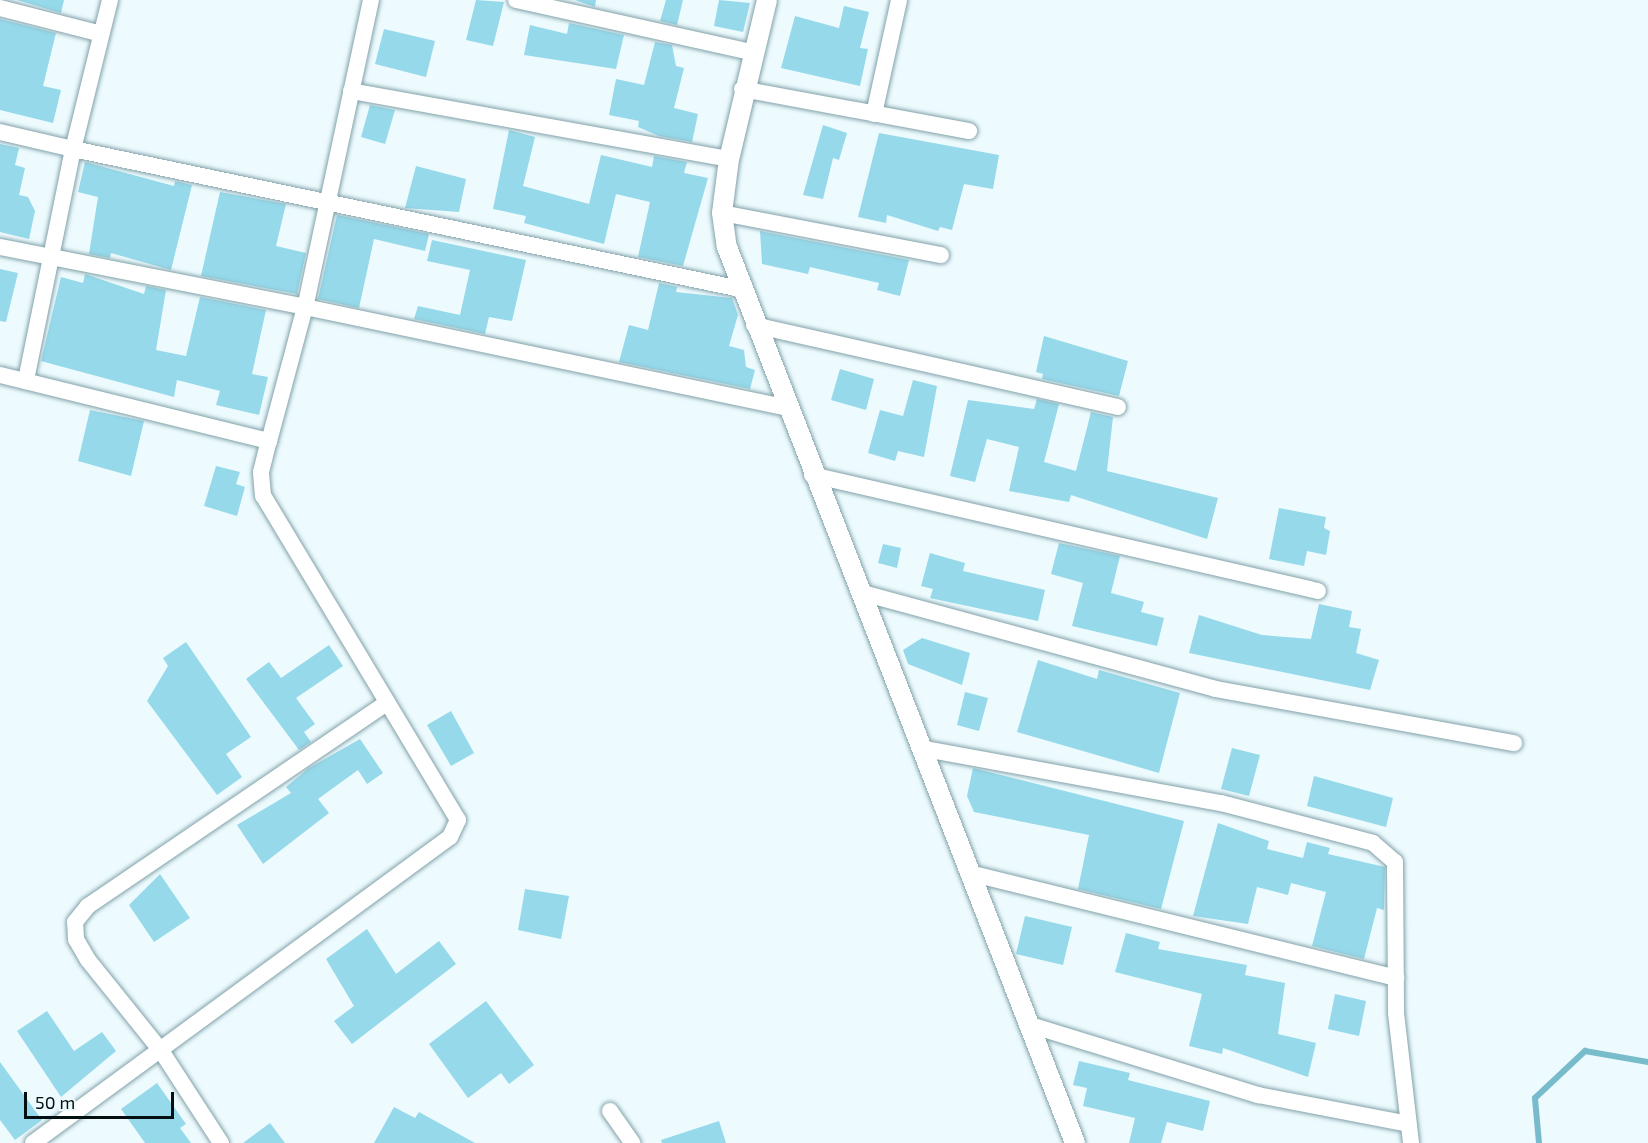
<!DOCTYPE html>
<html>
<head>
<meta charset="utf-8">
<style>
	body { margin:0 }
	#map { position:relative; width:1648px; height:1143px; overflow:hidden; background:#edfbfe; font-family:"Exo 2",sans-serif }
	div>[style] { position:absolute }
	[style*='--x'] { left:calc(var(--x)*1px); top:calc(var(--y)*1px); width:calc(var(--w)*1px); rotate:calc(var(--a)*1deg) }
	.stream>* { height:6px; margin:-3px; padding:0 3px; transform-origin:3px; border-radius:3px; background:#78bccc }
	.building>* { inset:0; background:#95d9ea }
	.roads { filter:drop-shadow(0 0 2px #81a1a9) drop-shadow(0 0 2px #81a1a9) }
	.minor>* { height:16px; margin:-8px; padding:0 8px; transform-origin:8px; border-radius:8px; background:#fff }
	.tertiary>* { height:20px; margin:-10px; padding:0 10px; transform-origin:10px; border-radius:10px; background:#fff }
	span { translate:-50% -50%; white-space:nowrap; text-align:center; line-height:1.15; -webkit-text-stroke:4.5px #edfbfe; paint-order:stroke }
	.scale { position:absolute; left:24px; top:1092px; width:150px; height:27px; box-sizing:border-box; border:3px solid #040f12; border-top:0; padding-left:8px; font-size:18px; line-height:21px; white-space:nowrap; color:#040f12; -webkit-text-stroke:4px #edfbfe; paint-order:stroke }
</style>
</head>
<body>
<div id="map">
	<div class="stream">
		<i style="--x:1539;--y:1143;--w:45;--a:-95.1"></i>
		<i style="--x:1535;--y:1098;--w:69;--a:-43.2"></i>
		<i style="--x:1585;--y:1051;--w:64;--a:9.9"></i>
	</div>
	<div class="building">
		<i style="clip-path:polygon(17px 0,64px 0,61px 13px)"></i>
		<i style="clip-path:polygon(476px 0,504px 2px,493px 46px,466px 40px)"></i>
		<i style="clip-path:polygon(575px 0,596px 0,595px 7px)"></i>
		<i style="clip-path:polygon(666px 0,683px 0,677px 25px,660px 21px)"></i>
		<i style="clip-path:polygon(719px 0,750px 3px,743px 32px,714px 26px)"></i>
		<i style="clip-path:polygon(844px 6px,869px 12px,860px 48px,868px 49px,860px 86px,781px 68px,795px 16px,839px 28px)"></i>
		<i style="clip-path:polygon(0 19px,56px 33px,43px 86px,61px 90px,53px 123px,0 110px)"></i>
		<i style="clip-path:polygon(569px 23px,624px 35px,616px 69px,524px 55px,530px 25px,567px 34px)"></i>
		<i style="clip-path:polygon(384px 29px,435px 41px,426px 77px,375px 64px)"></i>
		<i style="clip-path:polygon(655px 42px,672px 45px,676px 66px,684px 68px,674px 108px,698px 114px,692px 142px,659px 136px,638px 127px,639px 121px,609px 115px,616px 79px,644px 85px)"></i>
		<i style="clip-path:polygon(370px 105px,395px 110px,385px 144px,361px 137px)"></i>
		<i style="clip-path:polygon(823px 125px,847px 133px,839px 160px,833px 158px,823px 199px,803px 195px)"></i>
		<i style="clip-path:polygon(509px 130px,535px 137px,523px 186px,589px 204px,601px 155px,652px 167px,654px 156px,687px 162px,684px 173px,708px 178px,683px 266px,638px 257px,650px 202px,616px 194px,604px 244px,524px 223px,526px 216px,493px 209px)"></i>
		<i style="clip-path:polygon(879px 133px,999px 155px,993px 189px,964px 184px,952px 230px,940px 227px,938px 231px,887px 215px,886px 223px,858px 217px)"></i>
		<i style="clip-path:polygon(0 144px,19px 148px,15px 165px,25px 168px,19px 195px,28px 197px,35px 211px,29px 239px,0 232px)"></i>
		<i style="clip-path:polygon(85px 162px,174px 186px,175px 181px,192px 185px,171px 270px,111px 253px,110px 258px,89px 254px,98px 197px,78px 192px)"></i>
		<i style="clip-path:polygon(416px 166px,466px 179px,459px 212px,405px 208px)"></i>
		<i style="clip-path:polygon(220px 192px,286px 204px,276px 246px,306px 253px,297px 294px,201px 276px)"></i>
		<i style="clip-path:polygon(337px 215px,429px 234px,425px 251px,374px 239px,359px 308px,318px 299px)"></i>
		<i style="clip-path:polygon(760px 231px,909px 260px,900px 296px,877px 290px,879px 283px,810px 267px,808px 274px,762px 264px)"></i>
		<i style="clip-path:polygon(432px 240px,526px 260px,512px 321px,489px 317px,485px 334px,414px 319px,418px 306px,460px 315px,470px 270px,427px 261px)"></i>
		<i style="clip-path:polygon(0 269px,18px 273px,6px 322px,0 321px)"></i>
		<i style="clip-path:polygon(85px 274px,144px 294px,146px 286px,166px 290px,156px 350px,186px 356px,200px 297px,266px 310px,252px 374px,268px 377px,259px 415px,216px 405px,220px 391px,177px 380px,174px 397px,41px 361px,61px 277px,83px 283px)"></i>
		<i style="clip-path:polygon(659px 283px,677px 287px,676px 292px,732px 298px,738px 315px,729px 346px,744px 350px,746px 367px,755px 370px,750px 389px,619px 362px,629px 325px,648px 330px)"></i>
		<i style="clip-path:polygon(1044px 336px,1128px 361px,1119px 396px,1042px 379px,1043px 374px,1036px 372px)"></i>
		<i style="clip-path:polygon(840px 369px,874px 379px,866px 410px,831px 400px)"></i>
		<i style="clip-path:polygon(913px 380px,937px 386px,924px 457px,898px 451px,895px 461px,868px 453px,880px 410px,903px 416px)"></i>
		<i style="clip-path:polygon(1037px 399px,1059px 404px,1044px 462px,1076px 471px,1091px 412px,1113px 417px,1107px 471px,1218px 498px,1207px 539px,1071px 495px,1069px 502px,1009px 491px,1019px 447px,987px 439px,975px 482px,950px 476px,968px 400px,1034px 409px)"></i>
		<i style="clip-path:polygon(90px 410px,144px 421px,131px 476px,78px 461px)"></i>
		<i style="clip-path:polygon(216px 466px,240px 472px,236px 484px,245px 487px,237px 516px,204px 506px)"></i>
		<i style="clip-path:polygon(1279px 508px,1326px 517px,1324px 528px,1330px 531px,1326px 555px,1307px 551px,1304px 566px,1269px 559px)"></i>
		<i style="clip-path:polygon(1059px 543px,1120px 556px,1111px 593px,1144px 602px,1141px 612px,1164px 618px,1157px 646px,1072px 626px,1083px 583px,1051px 574px)"></i>
		<i style="clip-path:polygon(883px 544px,901px 548px,897px 568px,878px 563px)"></i>
		<i style="clip-path:polygon(930px 553px,965px 563px,963px 571px,1045px 590px,1038px 621px,930px 598px,933px 589px,921px 586px)"></i>
		<i style="clip-path:polygon(1319px 604px,1352px 611px,1349px 627px,1361px 629px,1356px 653px,1379px 660px,1370px 690px,1189px 653px,1199px 615px,1262px 635px,1311px 639px)"></i>
		<i style="clip-path:polygon(922px 638px,970px 653px,962px 685px,908px 664px,903px 650px)"></i>
		<i style="clip-path:polygon(186px 642px,251px 737px,226px 754px,242px 777px,217px 795px,147px 701px,168px 666px,163px 658px)"></i>
		<i style="clip-path:polygon(329px 645px,343px 666px,296px 698px,315px 724px,304px 732px,311px 742px,299px 750px,246px 679px,269px 662px,281px 678px)"></i>
		<i style="clip-path:polygon(1038px 660px,1097px 679px,1099px 670px,1180px 693px,1159px 773px,1017px 732px)"></i>
		<i style="clip-path:polygon(965px 692px,988px 698px,979px 731px,957px 725px)"></i>
		<i style="clip-path:polygon(451px 711px,474px 753px,451px 766px,427px 725px)"></i>
		<i style="clip-path:polygon(360px 739px,383px 773px,367px 784px,358px 770px,318px 799px,329px 813px,263px 864px,237px 825px,291px 793px,286px 787px,309px 768px)"></i>
		<i style="clip-path:polygon(1232px 748px,1260px 755px,1249px 796px,1221px 789px)"></i>
		<i style="clip-path:polygon(973px 768px,1184px 821px,1161px 909px,1078px 889px,1089px 835px,974px 812px,967px 796px)"></i>
		<i style="clip-path:polygon(1314px 776px,1393px 798px,1386px 827px,1307px 806px)"></i>
		<i style="clip-path:polygon(1218px 823px,1269px 841px,1267px 849px,1303px 858px,1307px 842px,1330px 848px,1328px 854px,1385px 867px,1384px 910px,1377px 908px,1364px 959px,1312px 946px,1326px 892px,1291px 883px,1288px 895px,1257px 887px,1248px 924px,1193px 916px)"></i>
		<i style="clip-path:polygon(160px 874px,190px 918px,154px 942px,129px 905px)"></i>
		<i style="clip-path:polygon(525px 889px,569px 896px,561px 939px,518px 930px)"></i>
		<i style="clip-path:polygon(1025px 916px,1072px 927px,1063px 965px,1016px 954px)"></i>
		<i style="clip-path:polygon(367px 929px,396px 974px,439px 941px,456px 964px,352px 1044px,334px 1021px,354px 1006px,326px 959px)"></i>
		<i style="clip-path:polygon(1126px 933px,1160px 942px,1158px 949px,1247px 965px,1245px 975px,1285px 983px,1278px 1034px,1316px 1043px,1308px 1077px,1223px 1048px,1222px 1054px,1189px 1046px,1202px 994px,1115px 972px)"></i>
		<i style="clip-path:polygon(1335px 994px,1366px 1001px,1359px 1036px,1328px 1029px)"></i>
		<i style="clip-path:polygon(486px 1001px,534px 1065px,509px 1084px,501px 1073px,468px 1098px,429px 1044px)"></i>
		<i style="clip-path:polygon(47px 1011px,74px 1051px,102px 1032px,116px 1051px,61px 1097px,17px 1031px)"></i>
		<i style="clip-path:polygon(1079px 1061px,1130px 1073px,1128px 1080px,1210px 1101px,1203px 1131px,1167px 1122px,1161px 1143px,1129px 1143px,1135px 1118px,1083px 1106px,1087px 1088px,1073px 1085px)"></i>
		<i style="clip-path:polygon(0 1062px,42px 1120px,15px 1140px,0 1120px)"></i>
		<i style="clip-path:polygon(157px 1083px,186px 1124px,180px 1128px,191px 1143px,145px 1143px,121px 1109px)"></i>
		<i style="clip-path:polygon(394px 1107px,415px 1118px,419px 1112px,475px 1143px,374px 1143px)"></i>
		<i style="clip-path:polygon(719px 1121px,726px 1143px,662px 1143px,661px 1140px)"></i>
		<i style="clip-path:polygon(270px 1123px,285px 1143px,243px 1143px)"></i>
	</div>
	<div class="roads">
		<div class="minor">
			<i style="--x:110;--y:0;--w:154;--a:103.9"></i>
			<i style="--x:73;--y:149;--w:682;--a:11.85"></i>
			<i style="--x:371;--y:0;--w:314;--a:102.1"></i>
			<i style="--x:305;--y:307;--w:492;--a:11.8"></i>
			<i style="--x:516;--y:0;--w:240;--a:12.5"></i>
			<i style="--x:0;--y:8;--w:104;--a:14.4"></i>
			<i style="--x:742;--y:89;--w:231;--a:10.5"></i>
			<i style="--x:351;--y:91;--w:384;--a:10.2"></i>
			<i style="--x:874;--y:114;--w:117;--a:-77.6"></i>
			<i style="--x:0;--y:132;--w:75;--a:13.1"></i>
			<i style="--x:73;--y:149;--w:237;--a:101.5"></i>
			<i style="--x:722;--y:213;--w:223;--a:10.9"></i>
			<i style="--x:0;--y:247;--w:311;--a:11.1"></i>
			<i style="--x:305;--y:307;--w:139;--a:105"></i>
			<i style="--x:269;--y:441;--w:277;--a:-166.2"></i>
			<i style="--x:754;--y:325;--w:373;--a:12.7"></i>
			<i style="--x:812;--y:475;--w:519;--a:12.91"></i>
			<i style="--x:859;--y:592;--w:370;--a:15.2"></i>
			<i style="--x:1216;--y:689;--w:303;--a:10.3"></i>
			<i style="--x:920;--y:748;--w:306;--a:10.4"></i>
			<i style="--x:1221;--y:803;--w:157;--a:14.7"></i>
			<i style="--x:1373;--y:843;--w:29;--a:41"></i>
			<i style="--x:1395;--y:862;--w:151;--a:89.6"></i>
			<i style="--x:1396;--y:1013;--w:131;--a:83.4"></i>
			<i style="--x:969;--y:873;--w:440;--a:13.8"></i>
			<i style="--x:1027;--y:1024;--w:242;--a:17.1"></i>
			<i style="--x:1258;--y:1095;--w:153;--a:10.9"></i>
			<i style="--x:610;--y:1111;--w:39;--a:55"></i>
			<i style="--x:33;--y:1143;--w:517;--a:-36.27"></i>
			<i style="--x:450;--y:837;--w:19;--a:-65"></i>
			<i style="--x:458;--y:820;--w:378;--a:-121"></i>
			<i style="--x:263;--y:496;--w:24;--a:-95"></i>
			<i style="--x:261;--y:472;--w:32;--a:-76"></i>
			<i style="--x:221;--y:1143;--w:108;--a:-123"></i>
			<i style="--x:162;--y:1052;--w:118;--a:-128.8"></i>
			<i style="--x:88;--y:960;--w:24;--a:-120"></i>
			<i style="--x:76;--y:939;--w:17;--a:-93"></i>
			<i style="--x:75;--y:922;--w:21;--a:-51"></i>
			<i style="--x:88;--y:906;--w:359;--a:-34.2"></i>
		</div>
		<div class="tertiary">
			<i style="--x:767;--y:0;--w:163;--a:103.4"></i>
			<i style="--x:729;--y:159;--w:54;--a:97.4"></i>
			<i style="--x:722;--y:213;--w:34;--a:82"></i>
			<i style="--x:727;--y:247;--w:961;--a:68.77"></i>
		</div>
	</div>
	<div class="scale">50 m</div>
</div>
</body>
</html>
